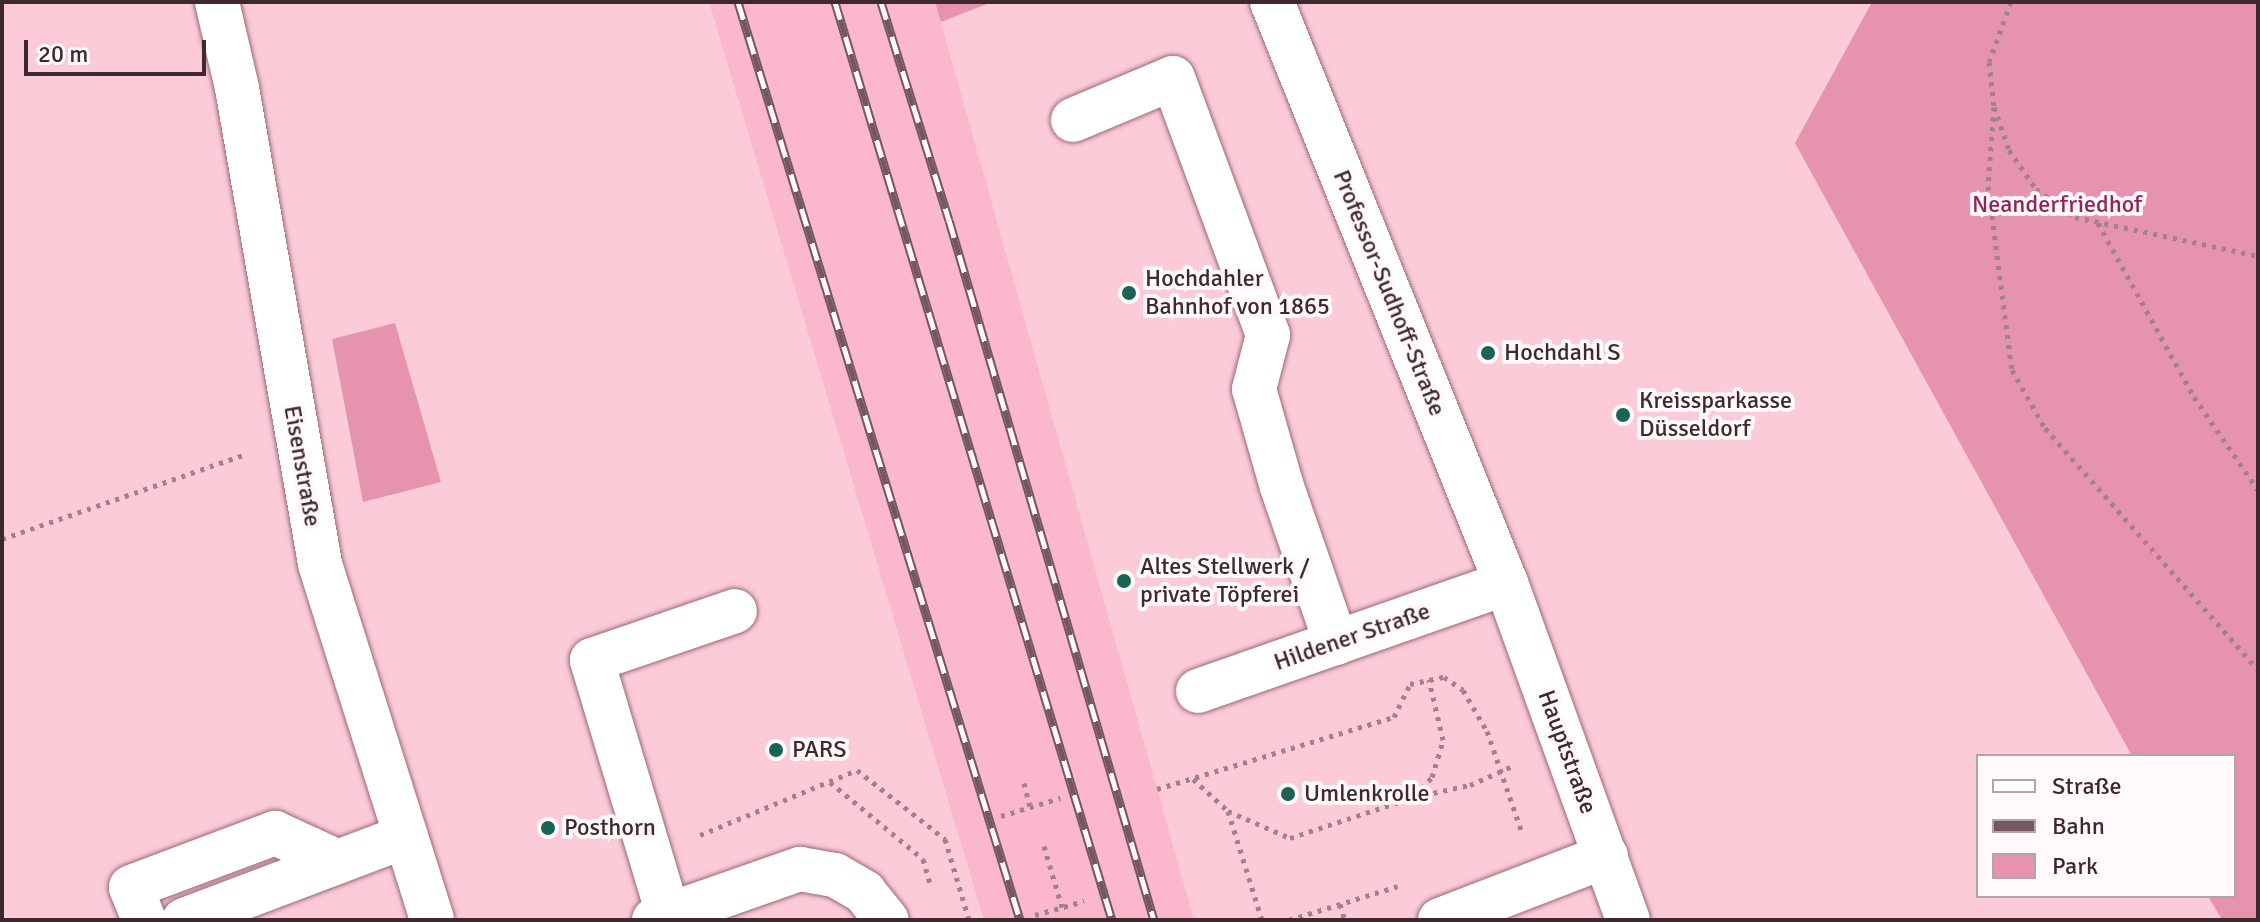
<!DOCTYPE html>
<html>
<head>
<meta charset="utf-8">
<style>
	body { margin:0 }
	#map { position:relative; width:2260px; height:922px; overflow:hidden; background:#fbcbd8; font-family:Signika,sans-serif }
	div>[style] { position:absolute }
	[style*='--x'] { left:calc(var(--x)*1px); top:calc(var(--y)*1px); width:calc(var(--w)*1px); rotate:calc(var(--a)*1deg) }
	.built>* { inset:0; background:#fbb8cc }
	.green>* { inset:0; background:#e694ae }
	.path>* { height:5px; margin-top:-2.5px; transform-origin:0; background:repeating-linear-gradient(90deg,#a4808a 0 4px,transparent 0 10px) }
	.roads { filter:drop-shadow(0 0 2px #9b6777) drop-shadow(0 0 2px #9b6777) }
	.minor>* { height:44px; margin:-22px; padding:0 22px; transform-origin:22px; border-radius:22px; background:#fff }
	.rail>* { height:9px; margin-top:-4.5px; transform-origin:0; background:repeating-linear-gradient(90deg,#fff9fa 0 18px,#755760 0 36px); box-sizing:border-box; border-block:2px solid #755760 }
	.dots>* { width:22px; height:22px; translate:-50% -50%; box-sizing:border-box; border:4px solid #fff9fa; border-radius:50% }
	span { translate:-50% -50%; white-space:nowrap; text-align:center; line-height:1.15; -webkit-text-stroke:8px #fff9fa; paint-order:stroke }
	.park-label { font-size:24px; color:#942353 }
	.poi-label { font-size:24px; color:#3f282f }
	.left { translate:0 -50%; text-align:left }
	.street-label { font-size:24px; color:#3f282f }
	.frame { position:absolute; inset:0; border:4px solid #3f282f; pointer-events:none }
	.legend { position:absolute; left:1976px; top:754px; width:260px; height:144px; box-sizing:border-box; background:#fff9fa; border:2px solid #b2a5a9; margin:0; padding:10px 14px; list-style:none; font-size:24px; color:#3f282f }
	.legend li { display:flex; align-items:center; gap:16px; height:40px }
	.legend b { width:40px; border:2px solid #b2a5a9 }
	.scale { position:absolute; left:24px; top:40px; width:182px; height:36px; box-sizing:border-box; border:4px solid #3f282f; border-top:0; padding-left:10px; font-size:24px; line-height:28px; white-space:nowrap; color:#3f282f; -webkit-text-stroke:6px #fff9fa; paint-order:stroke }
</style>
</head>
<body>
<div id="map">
	<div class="built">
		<i style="clip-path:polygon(709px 2px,935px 2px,1194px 920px,984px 920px)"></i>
	</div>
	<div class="green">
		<i style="clip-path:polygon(935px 2px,992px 2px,941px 22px)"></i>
		<i style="clip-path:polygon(1872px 2px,2258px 2px,2258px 920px,2222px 920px,2208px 896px,2234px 896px,2234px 756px,2132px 756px,1795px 143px)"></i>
		<i style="clip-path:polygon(395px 323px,441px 482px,363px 502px,332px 339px)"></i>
	</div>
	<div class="path">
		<i style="--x:2011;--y:2;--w:64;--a:110.1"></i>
		<i style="--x:1989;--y:62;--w:45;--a:83.7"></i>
		<i style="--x:1994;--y:107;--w:46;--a:70.8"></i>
		<i style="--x:2009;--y:150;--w:47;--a:55.3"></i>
		<i style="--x:2036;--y:189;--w:48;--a:35.7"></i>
		<i style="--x:2075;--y:217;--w:187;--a:12"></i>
		<i style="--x:1994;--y:107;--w:79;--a:94.3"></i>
		<i style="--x:1988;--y:186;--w:186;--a:82.6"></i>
		<i style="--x:2012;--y:370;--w:67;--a:60.4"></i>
		<i style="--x:2045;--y:428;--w:322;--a:48.6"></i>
		<i style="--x:2098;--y:223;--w:199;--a:61.1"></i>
		<i style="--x:2194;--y:397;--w:113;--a:55.5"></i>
		<i style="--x:2;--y:539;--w:258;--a:-19.2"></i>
		<i style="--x:1193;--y:779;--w:47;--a:42.4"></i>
		<i style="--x:1228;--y:811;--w:68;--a:23.5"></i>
		<i style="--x:1290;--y:838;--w:131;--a:-18.3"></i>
		<i style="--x:1414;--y:797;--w:57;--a:-12.1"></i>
		<i style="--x:1470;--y:785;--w:49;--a:-24"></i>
		<i style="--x:830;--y:782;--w:121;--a:39.6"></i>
		<i style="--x:923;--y:859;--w:26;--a:74"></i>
		<i style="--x:1024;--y:783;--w:25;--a:76"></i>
		<i style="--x:1157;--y:789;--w:248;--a:-16.9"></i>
		<i style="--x:1394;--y:717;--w:37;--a:-64"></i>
		<i style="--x:1410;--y:684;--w:35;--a:-12"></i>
		<i style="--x:1444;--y:677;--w:23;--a:34"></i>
		<i style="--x:1463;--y:690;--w:48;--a:59.7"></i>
		<i style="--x:1487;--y:731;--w:105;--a:71"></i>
		<i style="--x:1415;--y:796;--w:25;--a:-48"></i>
		<i style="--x:1432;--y:777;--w:39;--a:-73"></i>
		<i style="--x:1443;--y:740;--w:62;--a:-103.1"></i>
		<i style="--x:1228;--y:811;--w:114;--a:72.7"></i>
		<i style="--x:1001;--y:816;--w:62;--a:-17"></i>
		<i style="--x:700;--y:835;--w:170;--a:-22.5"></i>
		<i style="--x:857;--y:770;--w:112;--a:38.1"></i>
		<i style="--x:945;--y:839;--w:84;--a:73.5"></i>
		<i style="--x:1044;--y:846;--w:64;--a:73.6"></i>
		<i style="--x:1340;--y:904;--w:17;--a:73"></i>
		<i style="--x:1035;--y:915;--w:51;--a:-15.9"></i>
		<i style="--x:1289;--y:920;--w:114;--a:-17.3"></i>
	</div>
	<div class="roads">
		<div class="minor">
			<i style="--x:217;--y:2;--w:88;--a:76.9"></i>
			<i style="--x:237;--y:88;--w:483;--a:80.1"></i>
			<i style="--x:320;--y:564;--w:373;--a:72.5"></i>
			<i style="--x:1272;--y:2;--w:626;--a:68.06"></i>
			<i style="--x:1506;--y:583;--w:358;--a:70.1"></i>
			<i style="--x:1073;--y:120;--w:108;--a:-22.8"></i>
			<i style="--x:1173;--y:78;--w:274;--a:69.7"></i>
			<i style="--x:1268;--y:335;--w:56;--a:104.5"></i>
			<i style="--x:1254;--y:389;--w:102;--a:74.1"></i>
			<i style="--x:1282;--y:487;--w:165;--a:70.9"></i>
			<i style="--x:1198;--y:691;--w:326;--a:-19.3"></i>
			<i style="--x:668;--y:914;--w:265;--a:-106.7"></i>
			<i style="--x:592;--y:660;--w:151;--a:-18.9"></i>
			<i style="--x:144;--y:920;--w:35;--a:-112"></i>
			<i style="--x:131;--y:887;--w:154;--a:-20.6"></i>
			<i style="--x:275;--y:833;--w:69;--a:24.7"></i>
			<i style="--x:184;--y:920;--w:237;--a:-20.7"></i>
			<i style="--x:654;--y:920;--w:155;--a:-19.3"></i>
			<i style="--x:800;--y:869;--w:36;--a:10"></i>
			<i style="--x:835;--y:875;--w:34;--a:30"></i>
			<i style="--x:864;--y:892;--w:36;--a:51"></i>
			<i style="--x:1440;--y:920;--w:178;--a:-21.1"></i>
		</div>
	</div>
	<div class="rail">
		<i style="--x:738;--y:2;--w:960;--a:72.92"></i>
		<i style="--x:835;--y:2;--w:959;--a:73.21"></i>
		<i style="--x:881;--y:2;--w:228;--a:72.7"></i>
		<i style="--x:949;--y:220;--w:729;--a:73.68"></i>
	</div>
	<div class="dots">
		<i style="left:1129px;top:293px;background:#1b6357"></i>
		<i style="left:1488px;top:353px;background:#1b6357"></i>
		<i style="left:1623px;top:415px;background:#1b6357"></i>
		<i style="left:1124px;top:581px;background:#1b6357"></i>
		<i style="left:776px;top:750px;background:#1b6357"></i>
		<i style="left:1288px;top:794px;background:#1b6357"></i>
		<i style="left:548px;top:828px;background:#1b6357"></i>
	</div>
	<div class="park-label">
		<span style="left:2057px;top:205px">Neanderfriedhof</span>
	</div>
	<div class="poi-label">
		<span class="left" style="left:1145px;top:293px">Hochdahler<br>Bahnhof von 1865</span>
		<span class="left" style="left:1504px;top:353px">Hochdahl S</span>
		<span class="left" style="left:1639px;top:415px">Kreissparkasse<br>Düsseldorf</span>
		<span class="left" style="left:1140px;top:581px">Altes Stellwerk /<br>private Töpferei</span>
		<span class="left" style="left:792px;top:750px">PARS</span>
		<span class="left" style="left:1304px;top:794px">Umlenkrolle</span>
		<span class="left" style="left:564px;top:828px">Posthorn</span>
	</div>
	<div class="street-label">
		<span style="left:1389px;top:293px;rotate:68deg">Professor-Sudhoff-Straße</span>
		<span style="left:302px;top:466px;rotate:80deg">Eisenstraße</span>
		<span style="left:1352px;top:637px;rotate:-19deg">Hildener Straße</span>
		<span style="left:1567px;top:752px;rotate:70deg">Hauptstraße</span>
	</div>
	<div class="frame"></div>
	<ul class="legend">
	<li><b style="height:10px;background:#fff"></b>Straße</li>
	<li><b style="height:10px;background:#755760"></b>Bahn</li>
	<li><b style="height:22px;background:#e694ae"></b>Park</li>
	</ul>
	<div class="scale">20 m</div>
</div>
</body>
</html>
